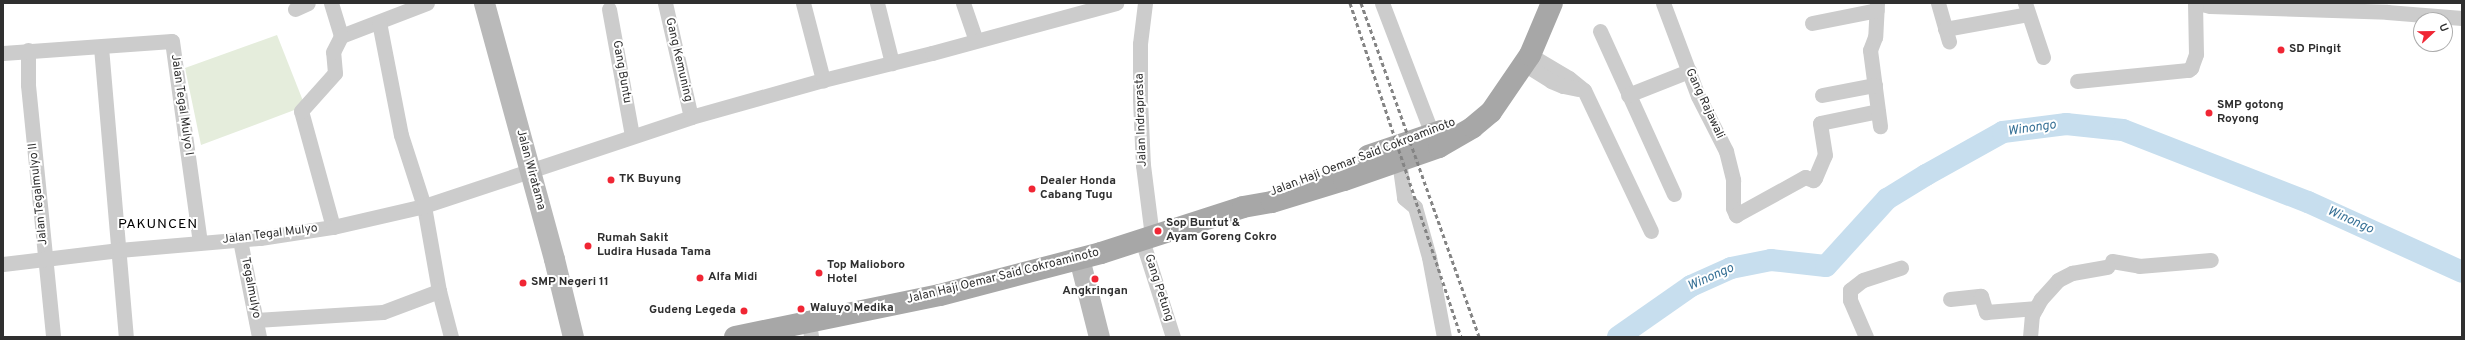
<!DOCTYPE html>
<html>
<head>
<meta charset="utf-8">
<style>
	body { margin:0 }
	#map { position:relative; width:2465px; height:340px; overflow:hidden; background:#fff; font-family:Overpass,sans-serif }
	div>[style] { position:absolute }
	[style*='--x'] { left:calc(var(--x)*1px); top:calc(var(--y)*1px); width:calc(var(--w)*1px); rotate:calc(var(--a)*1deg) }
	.green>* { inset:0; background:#e5eddc }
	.river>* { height:22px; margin:-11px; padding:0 11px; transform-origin:11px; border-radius:11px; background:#c7deee }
	.street>* { height:15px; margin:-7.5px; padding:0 7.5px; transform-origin:7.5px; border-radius:7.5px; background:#ccc }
	.secondary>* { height:21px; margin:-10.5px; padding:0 10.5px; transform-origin:10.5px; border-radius:10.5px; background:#b9b9b9 }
	.primary>* { height:22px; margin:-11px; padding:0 11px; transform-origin:11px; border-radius:11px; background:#a7a7a7 }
	.rail>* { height:3px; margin-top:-1.5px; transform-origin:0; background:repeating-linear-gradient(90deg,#848484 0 4px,transparent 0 7px) }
	.dots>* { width:11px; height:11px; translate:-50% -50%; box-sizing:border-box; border:2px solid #fff; border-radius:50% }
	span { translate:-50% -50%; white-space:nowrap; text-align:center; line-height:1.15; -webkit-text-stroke:4px #fff; paint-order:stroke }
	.poi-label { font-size:12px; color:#2f2f2f; font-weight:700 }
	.left { translate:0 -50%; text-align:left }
	.right { translate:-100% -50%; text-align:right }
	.street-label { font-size:12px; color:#2f2f2f }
	.water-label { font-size:13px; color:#377196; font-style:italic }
	.quarter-label { font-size:14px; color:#000; letter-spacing:1px }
	.frame { position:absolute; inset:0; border:4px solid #2f2f2f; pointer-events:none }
	.north { position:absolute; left:2413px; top:12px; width:40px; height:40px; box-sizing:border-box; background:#fff; border:1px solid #acacac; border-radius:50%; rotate:68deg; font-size:11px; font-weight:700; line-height:16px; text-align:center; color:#2f2f2f }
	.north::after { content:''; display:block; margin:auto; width:14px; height:18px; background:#f02634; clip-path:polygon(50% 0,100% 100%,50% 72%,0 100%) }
</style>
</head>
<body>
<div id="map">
	<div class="green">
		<i style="clip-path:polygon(277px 35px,305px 106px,201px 145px,185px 68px)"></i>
	</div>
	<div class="river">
		<i style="--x:1618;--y:337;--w:89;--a:-34.9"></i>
		<i style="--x:1691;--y:286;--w:44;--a:-24.2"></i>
		<i style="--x:1731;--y:268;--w:41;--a:-11.3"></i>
		<i style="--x:1771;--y:260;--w:55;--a:6.2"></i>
		<i style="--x:1826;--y:266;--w:91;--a:-47.7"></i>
		<i style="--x:1887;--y:199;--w:46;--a:-31.6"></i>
		<i style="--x:1926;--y:175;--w:88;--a:-29.2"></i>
		<i style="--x:2003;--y:132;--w:64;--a:-7.2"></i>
		<i style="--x:2066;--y:124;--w:57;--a:6"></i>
		<i style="--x:2123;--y:130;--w:199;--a:21.3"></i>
		<i style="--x:2308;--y:202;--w:169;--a:24.4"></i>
	</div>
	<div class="street">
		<i style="--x:331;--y:3;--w:34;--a:73"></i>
		<i style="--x:341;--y:36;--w:92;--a:-21"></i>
		<i style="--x:665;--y:3;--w:117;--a:77.2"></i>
		<i style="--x:803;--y:3;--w:80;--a:75.4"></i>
		<i style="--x:877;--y:3;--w:62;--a:76"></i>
		<i style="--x:963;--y:3;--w:39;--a:71"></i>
		<i style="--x:1145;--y:3;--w:41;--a:97"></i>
		<i style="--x:1140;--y:44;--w:56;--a:90"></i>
		<i style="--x:1140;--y:100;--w:65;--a:87.4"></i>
		<i style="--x:1143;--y:165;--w:72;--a:82.8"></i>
		<i style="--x:1382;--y:3;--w:140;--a:69.1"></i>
		<i style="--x:1663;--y:3;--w:99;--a:69.4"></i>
		<i style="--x:1698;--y:96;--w:62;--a:63"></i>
		<i style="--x:1726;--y:151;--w:30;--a:76"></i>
		<i style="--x:1733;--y:180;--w:28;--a:90"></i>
		<i style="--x:1733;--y:208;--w:8;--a:67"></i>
		<i style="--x:1736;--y:215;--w:79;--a:-28.8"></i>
		<i style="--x:1805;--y:177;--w:9;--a:21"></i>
		<i style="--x:1813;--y:180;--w:3;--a:-45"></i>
		<i style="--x:1815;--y:178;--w:25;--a:-67"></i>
		<i style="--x:1825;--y:155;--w:32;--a:-99"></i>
		<i style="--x:1820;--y:123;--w:59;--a:-11.7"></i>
		<i style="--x:1877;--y:3;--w:34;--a:93"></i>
		<i style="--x:1875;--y:37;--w:14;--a:111"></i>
		<i style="--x:1870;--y:50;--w:77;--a:82.5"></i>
		<i style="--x:1938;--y:3;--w:40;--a:74"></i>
		<i style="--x:2025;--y:3;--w:57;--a:71.6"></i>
		<i style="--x:2197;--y:3;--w:13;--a:13"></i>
		<i style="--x:2210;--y:6;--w:177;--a:1.9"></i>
		<i style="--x:2387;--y:12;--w:75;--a:4.6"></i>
		<i style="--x:295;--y:9;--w:14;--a:-25"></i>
		<i style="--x:609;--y:9;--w:128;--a:79.7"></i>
		<i style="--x:379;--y:22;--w:115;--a:79"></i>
		<i style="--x:401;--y:135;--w:75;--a:72.1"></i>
		<i style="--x:424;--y:206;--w:86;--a:80"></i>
		<i style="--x:439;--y:291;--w:48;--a:75.4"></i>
		<i style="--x:1812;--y:23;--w:66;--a:-11.3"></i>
		<i style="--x:1945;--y:29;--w:84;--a:-10.2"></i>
		<i style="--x:1600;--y:31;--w:179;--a:65.6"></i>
		<i style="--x:101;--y:47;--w:291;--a:85.1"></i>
		<i style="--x:28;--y:50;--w:35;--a:90"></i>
		<i style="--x:28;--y:85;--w:253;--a:84.3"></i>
		<i style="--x:3;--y:53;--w:169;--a:-4.1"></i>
		<i style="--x:172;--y:41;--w:203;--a:82.1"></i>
		<i style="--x:1530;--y:55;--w:45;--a:30.5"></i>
		<i style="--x:1569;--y:78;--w:19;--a:39"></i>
		<i style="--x:1584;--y:90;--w:156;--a:64.6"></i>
		<i style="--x:1524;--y:64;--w:32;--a:32"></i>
		<i style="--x:1551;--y:81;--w:13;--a:23"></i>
		<i style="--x:1563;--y:86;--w:15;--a:11"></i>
		<i style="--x:2077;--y:81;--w:112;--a:-5.7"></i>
		<i style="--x:2188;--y:70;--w:4;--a:-34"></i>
		<i style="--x:2191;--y:68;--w:15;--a:-70"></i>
		<i style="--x:2196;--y:54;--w:51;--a:-91.1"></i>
		<i style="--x:1628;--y:95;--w:66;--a:-21.5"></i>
		<i style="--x:1822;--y:95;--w:54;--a:-10.7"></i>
		<i style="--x:1399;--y:161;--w:37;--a:82"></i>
		<i style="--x:1404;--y:198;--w:14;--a:39"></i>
		<i style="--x:1415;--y:207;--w:52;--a:74.4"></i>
		<i style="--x:1429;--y:257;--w:81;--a:79.4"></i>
		<i style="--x:333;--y:227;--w:120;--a:-105.4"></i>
		<i style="--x:301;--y:111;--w:51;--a:-48.2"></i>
		<i style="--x:335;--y:73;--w:21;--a:-95"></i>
		<i style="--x:333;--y:52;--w:18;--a:-63"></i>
		<i style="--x:240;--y:240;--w:99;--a:78.9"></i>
		<i style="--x:1142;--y:240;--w:102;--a:72.3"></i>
		<i style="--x:2112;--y:261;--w:27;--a:10"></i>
		<i style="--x:2139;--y:266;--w:72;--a:-4.8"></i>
		<i style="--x:3;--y:264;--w:117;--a:-6.9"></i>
		<i style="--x:119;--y:250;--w:142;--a:-4.9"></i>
		<i style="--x:260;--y:238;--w:74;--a:-8.6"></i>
		<i style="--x:333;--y:227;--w:93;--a:-13"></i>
		<i style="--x:424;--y:206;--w:281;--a:-18.4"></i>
		<i style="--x:691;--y:117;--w:137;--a:-15.7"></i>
		<i style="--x:823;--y:80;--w:112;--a:-13.9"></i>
		<i style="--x:932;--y:53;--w:191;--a:-15.2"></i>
		<i style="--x:1950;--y:299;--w:31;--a:-6"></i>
		<i style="--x:1981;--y:296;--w:17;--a:73"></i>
		<i style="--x:1986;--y:312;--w:50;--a:-4.6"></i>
		<i style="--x:256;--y:320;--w:127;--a:-3.6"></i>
		<i style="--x:383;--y:312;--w:60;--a:-20.6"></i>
		<i style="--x:809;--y:322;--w:15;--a:82"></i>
		<i style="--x:1866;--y:337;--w:40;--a:-113.4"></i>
		<i style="--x:1850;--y:300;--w:10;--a:-90"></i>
		<i style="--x:1850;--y:290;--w:16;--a:-38"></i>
		<i style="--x:1863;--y:280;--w:40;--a:-18"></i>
		<i style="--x:2030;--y:337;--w:22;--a:-85"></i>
		<i style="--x:2032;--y:315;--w:18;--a:-61"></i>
		<i style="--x:2041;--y:299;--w:25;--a:-48"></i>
		<i style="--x:2058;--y:280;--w:16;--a:-27"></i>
		<i style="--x:2072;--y:273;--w:36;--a:-10"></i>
	</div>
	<div class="secondary">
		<i style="--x:484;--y:3;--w:265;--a:74.7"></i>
		<i style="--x:554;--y:259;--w:80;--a:76.3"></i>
		<i style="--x:1079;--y:258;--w:81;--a:75.8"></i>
	</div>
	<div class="primary">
		<i style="--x:1368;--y:156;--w:77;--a:-18.9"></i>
		<i style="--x:735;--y:337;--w:209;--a:-11.6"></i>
		<i style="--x:940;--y:295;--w:166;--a:-14.6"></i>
		<i style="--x:1101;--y:253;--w:149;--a:-17.9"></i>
		<i style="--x:1243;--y:207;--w:29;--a:-10"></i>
		<i style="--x:1272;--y:202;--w:75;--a:-17"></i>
		<i style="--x:1344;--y:180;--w:101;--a:-19.2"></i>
		<i style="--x:1439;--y:147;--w:39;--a:-30"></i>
		<i style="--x:1473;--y:127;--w:23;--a:-40"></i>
		<i style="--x:1491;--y:112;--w:69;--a:-55.6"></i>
		<i style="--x:1530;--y:55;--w:56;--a:-67.1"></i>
	</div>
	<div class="rail">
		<i style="--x:1350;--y:3;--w:352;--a:71.6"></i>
		<i style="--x:1361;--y:3;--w:354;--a:70.5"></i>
	</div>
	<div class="dots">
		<i style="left:2281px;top:50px;background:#f02634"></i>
		<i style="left:2209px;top:113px;background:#f02634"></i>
		<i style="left:611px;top:180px;background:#f02634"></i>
		<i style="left:1032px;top:189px;background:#f02634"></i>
		<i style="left:1158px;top:231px;background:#f02634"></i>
		<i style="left:588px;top:246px;background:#f02634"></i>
		<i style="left:819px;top:273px;background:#f02634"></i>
		<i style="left:700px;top:278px;background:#f02634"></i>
		<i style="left:1095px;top:279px;background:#f02634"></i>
		<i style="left:523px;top:283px;background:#f02634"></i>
		<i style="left:801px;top:309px;background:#f02634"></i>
		<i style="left:744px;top:311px;background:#f02634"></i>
	</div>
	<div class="poi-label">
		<span class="left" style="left:2289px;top:50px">SD Pingit</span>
		<span class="left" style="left:2217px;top:113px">SMP gotong<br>Royong</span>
		<span class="left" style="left:619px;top:180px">TK Buyung</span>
		<span class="left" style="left:1040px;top:189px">Dealer Honda<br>Cabang Tugu</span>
		<span class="left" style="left:1166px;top:231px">Sop Buntut &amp;<br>Ayam Goreng Cokro</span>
		<span class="left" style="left:597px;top:246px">Rumah Sakit<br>Ludira Husada Tama</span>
		<span class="left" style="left:827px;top:273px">Top Malioboro<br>Hotel</span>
		<span class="left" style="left:708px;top:278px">Alfa Midi</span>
		<span class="left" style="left:531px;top:283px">SMP Negeri 11</span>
		<span style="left:1095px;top:292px">Angkringan</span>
		<span class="left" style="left:810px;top:309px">Waluyo Medika</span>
		<span class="right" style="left:736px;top:311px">Gudeng Legeda</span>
	</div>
	<div class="street-label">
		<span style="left:678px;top:60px;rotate:77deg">Gang Kemuning</span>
		<span style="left:621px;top:72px;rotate:80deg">Gang Buntu</span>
		<span style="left:1704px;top:104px;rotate:65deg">Gang Rajawali</span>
		<span style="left:181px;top:105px;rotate:82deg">Jalan Tegal Mulyo I</span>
		<span style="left:1142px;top:120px;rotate:-92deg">Jalan Indraprasta</span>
		<span style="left:1363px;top:158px;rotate:-21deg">Jalan Haji Oemar Said Cokroaminoto</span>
		<span style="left:530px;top:170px;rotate:75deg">Jalan Wiratama</span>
		<span style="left:39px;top:194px;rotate:-96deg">Jalan Tegalmulyo II</span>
		<span style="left:270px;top:235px;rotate:-7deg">Jalan Tegal Mulyo</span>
		<span style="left:1003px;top:277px;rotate:-14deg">Jalan Haji Oemar Said Cokroaminoto</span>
		<span style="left:250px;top:288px;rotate:79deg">Tegalmulyo</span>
		<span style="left:1158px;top:288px;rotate:72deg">Gang Petung</span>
	</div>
	<div class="water-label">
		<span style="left:2032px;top:129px;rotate:-8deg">Winongo</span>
		<span style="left:2350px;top:221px;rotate:24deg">Winongo</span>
		<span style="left:1711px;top:278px;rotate:-24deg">Winongo</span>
	</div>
	<div class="quarter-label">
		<span style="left:158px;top:225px">PAKUNCEN</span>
	</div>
	<div class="frame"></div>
	<div class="north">U</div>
</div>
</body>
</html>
